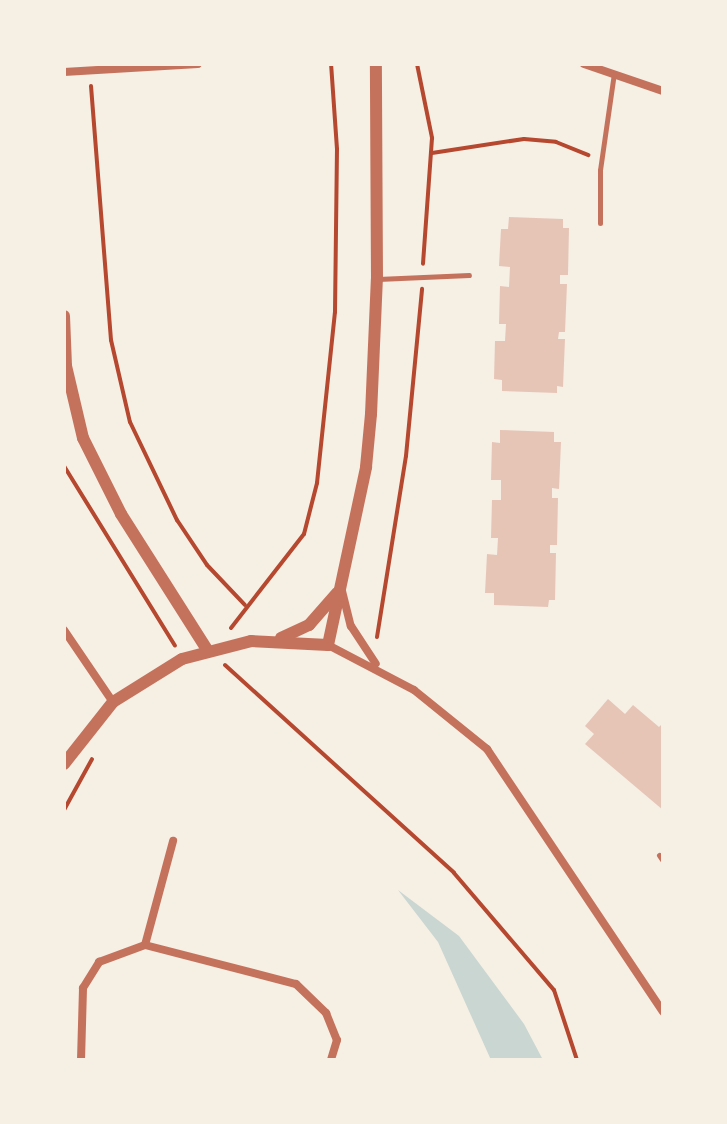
<!DOCTYPE html>
<html>
<head>
<meta charset="utf-8">
<style>
	body { margin:0 }
	#map { position:relative; width:727px; height:1124px; overflow:hidden; background:#f6efe4; font-family:"PT Sans",sans-serif }
	div>[style] { position:absolute }
	[style*='--x'] { left:calc(var(--x)*1px); top:calc(var(--y)*1px); width:calc(var(--w)*1px); rotate:calc(var(--a)*1deg) }
	.water>* { inset:0; background:#c9d6d2 }
	.building>* { inset:0; background:#e6c5b7 }
	.path>* { height:4px; margin:-2px; padding:0 2px; transform-origin:2px; border-radius:2px; background:#b5482f }
	.service>* { height:5px; margin:-2.5px; padding:0 2.5px; transform-origin:2.5px; border-radius:2.5px; background:#c5725c }
	.minor>* { height:8px; margin:-4px; padding:0 4px; transform-origin:4px; border-radius:4px; background:#c5725c }
	.tertiary>* { height:12px; margin:-6px; padding:0 6px; transform-origin:6px; border-radius:6px; background:#c5725c }
	span { translate:-50% -50%; white-space:nowrap; text-align:center; line-height:1.15; -webkit-text-stroke:7px #f6efe4; paint-order:stroke }
	.frame { position:absolute; inset:0; border:66px solid #f6efe4; pointer-events:none }
</style>
</head>
<body>
<div id="map">
	<div class="water">
		<i style="clip-path:polygon(398px 890px,459px 936px,524px 1024px,543px 1060px,491px 1060px,438px 942px)"></i>
	</div>
	<div class="building">
		<i style="clip-path:polygon(509px 217px,563px 219px,563px 228px,569px 228px,568px 275px,560px 275px,560px 284px,567px 284px,565px 332px,559px 332px,558px 339px,565px 339px,563px 387px,557px 386px,557px 393px,502px 391px,502px 380px,494px 379px,495px 341px,505px 341px,506px 324px,499px 324px,500px 286px,509px 287px,510px 267px,499px 266px,501px 229px,508px 229px)"></i>
		<i style="clip-path:polygon(500px 430px,554px 432px,554px 442px,561px 442px,559px 489px,552px 488px,552px 498px,558px 498px,557px 545px,550px 545px,550px 553px,556px 553px,555px 600px,549px 600px,548px 607px,494px 605px,494px 593px,485px 593px,487px 554px,497px 555px,498px 538px,491px 538px,492px 500px,501px 500px,501px 480px,491px 480px,492px 442px,500px 443px)"></i>
		<i style="clip-path:polygon(608px 699px,625px 714px,633px 705px,659px 727px,663px 723px,663px 810px,585px 744px,594px 734px,585px 726px)"></i>
	</div>
	<div class="path">
		<i style="--x:417;--y:64;--w:76;--a:78.5"></i>
		<i style="--x:432;--y:138;--w:126;--a:94.1"></i>
		<i style="--x:91;--y:86;--w:255;--a:85.5"></i>
		<i style="--x:111;--y:340;--w:84;--a:77"></i>
		<i style="--x:130;--y:422;--w:109;--a:64.4"></i>
		<i style="--x:177;--y:520;--w:54;--a:56.3"></i>
		<i style="--x:207;--y:565;--w:55;--a:46.5"></i>
		<i style="--x:432;--y:153;--w:93;--a:-8.7"></i>
		<i style="--x:524;--y:139;--w:32;--a:5"></i>
		<i style="--x:556;--y:142;--w:35;--a:22"></i>
		<i style="--x:64;--y:466;--w:211;--a:58.3"></i>
		<i style="--x:231;--y:628;--w:119;--a:-52.2"></i>
		<i style="--x:304;--y:534;--w:53;--a:-75.7"></i>
		<i style="--x:317;--y:483;--w:172;--a:-84"></i>
		<i style="--x:335;--y:312;--w:163;--a:-89.3"></i>
		<i style="--x:337;--y:149;--w:85;--a:-94"></i>
		<i style="--x:377;--y:637;--w:183;--a:-80.9"></i>
		<i style="--x:406;--y:456;--w:168;--a:-84.5"></i>
		<i style="--x:225;--y:665;--w:309;--a:42.2"></i>
		<i style="--x:454;--y:873;--w:154;--a:49.5"></i>
		<i style="--x:554;--y:990;--w:74;--a:71.8"></i>
		<i style="--x:64;--y:810;--w:58;--a:-61.2"></i>
	</div>
	<div class="service">
		<i style="--x:600;--y:223;--w:53;--a:-90"></i>
		<i style="--x:600;--y:170;--w:98;--a:-81.8"></i>
		<i style="--x:378;--y:279;--w:91;--a:-2.5"></i>
		<i style="--x:659;--y:855;--w:7;--a:56"></i>
	</div>
	<div class="minor">
		<i style="--x:584;--y:64;--w:83;--a:18.9"></i>
		<i style="--x:64;--y:72;--w:134;--a:-3.4"></i>
		<i style="--x:342;--y:591;--w:36;--a:76"></i>
		<i style="--x:351;--y:626;--w:45;--a:56.7"></i>
		<i style="--x:64;--y:630;--w:87;--a:55.8"></i>
		<i style="--x:328;--y:645;--w:97;--a:27.6"></i>
		<i style="--x:414;--y:690;--w:94;--a:38.9"></i>
		<i style="--x:487;--y:749;--w:316;--a:56.2"></i>
		<i style="--x:145;--y:945;--w:108;--a:-74.9"></i>
		<i style="--x:81;--y:1060;--w:72;--a:-88.4"></i>
		<i style="--x:83;--y:988;--w:31;--a:-58"></i>
		<i style="--x:99;--y:962;--w:49;--a:-20.3"></i>
		<i style="--x:145;--y:945;--w:156;--a:14.5"></i>
		<i style="--x:296;--y:984;--w:42;--a:44"></i>
		<i style="--x:326;--y:1013;--w:29;--a:68"></i>
		<i style="--x:337;--y:1040;--w:21;--a:107"></i>
	</div>
	<div class="tertiary">
		<i style="--x:64;--y:316;--w:50;--a:87.7"></i>
		<i style="--x:66;--y:366;--w:74;--a:76.7"></i>
		<i style="--x:83;--y:438;--w:85;--a:63.4"></i>
		<i style="--x:121;--y:514;--w:159;--a:57.6"></i>
		<i style="--x:281;--y:638;--w:31;--a:-25"></i>
		<i style="--x:309;--y:625;--w:43;--a:-48.8"></i>
		<i style="--x:64;--y:764;--w:79;--a:-51.7"></i>
		<i style="--x:113;--y:702;--w:81;--a:-31.9"></i>
		<i style="--x:182;--y:659;--w:71;--a:-14.6"></i>
		<i style="--x:251;--y:641;--w:77;--a:3"></i>
		<i style="--x:328;--y:645;--w:182;--a:-77.9"></i>
		<i style="--x:366;--y:467;--w:53;--a:-84.6"></i>
		<i style="--x:371;--y:414;--w:135;--a:-87.5"></i>
		<i style="--x:377;--y:279;--w:215;--a:-90.3"></i>
	</div>
	<div class="frame"></div>
</div>
</body>
</html>
